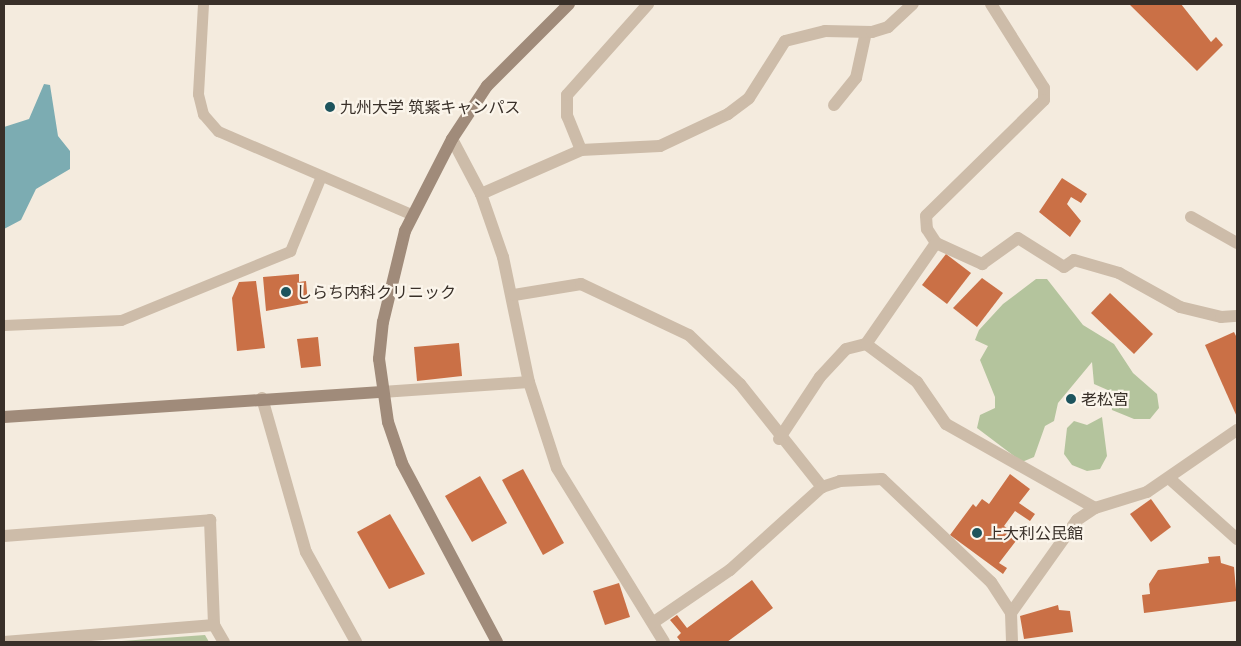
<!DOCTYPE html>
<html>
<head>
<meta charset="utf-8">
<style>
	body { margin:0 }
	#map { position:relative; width:1241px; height:646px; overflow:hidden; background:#f4ebde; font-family:"PT Sans","Noto Sans JP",sans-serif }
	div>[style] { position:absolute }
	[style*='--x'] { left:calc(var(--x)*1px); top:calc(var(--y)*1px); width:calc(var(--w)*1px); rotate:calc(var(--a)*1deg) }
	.green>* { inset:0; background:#b4c49d }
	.water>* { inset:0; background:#7cacb2 }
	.building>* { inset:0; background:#ca7046 }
	.lane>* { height:11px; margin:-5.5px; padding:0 5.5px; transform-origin:5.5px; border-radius:5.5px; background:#cdbca9 }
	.street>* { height:12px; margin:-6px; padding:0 6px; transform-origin:6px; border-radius:6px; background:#cdbca9 }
	.secondary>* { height:12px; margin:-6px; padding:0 6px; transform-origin:6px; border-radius:6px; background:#a08b7a }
	.dots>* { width:14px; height:14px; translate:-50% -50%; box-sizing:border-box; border:2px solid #fbf5eb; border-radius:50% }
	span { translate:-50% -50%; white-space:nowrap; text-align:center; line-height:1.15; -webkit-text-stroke:4.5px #fbf5eb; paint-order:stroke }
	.poi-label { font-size:16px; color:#393029 }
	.left { translate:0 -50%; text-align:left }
	.frame { position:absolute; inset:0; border:5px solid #393029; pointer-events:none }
</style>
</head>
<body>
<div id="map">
	<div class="green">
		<i style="clip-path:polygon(1036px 279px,1047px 279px,1083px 325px,1114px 344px,1133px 373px,1157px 394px,1159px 408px,1150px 419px,1134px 419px,1112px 410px,1110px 391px,1094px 384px,1092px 362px,1058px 403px,1054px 421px,1045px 426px,1034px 457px,1022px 462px,977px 428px,980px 415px,995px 408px,995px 397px,980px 360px,988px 346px,975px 340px,979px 330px,1003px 304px)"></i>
		<i style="clip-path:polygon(1102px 417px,1107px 456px,1100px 469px,1087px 471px,1072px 465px,1064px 454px,1067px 428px,1074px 421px,1087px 425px)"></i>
		<i style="clip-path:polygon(205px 635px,209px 642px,108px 642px)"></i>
	</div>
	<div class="water">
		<i style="clip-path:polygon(44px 84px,50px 85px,58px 136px,70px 151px,70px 169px,36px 189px,21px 220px,4px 229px,4px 127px,29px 119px)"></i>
	</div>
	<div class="building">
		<i style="clip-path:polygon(1129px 4px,1181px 4px,1211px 42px,1216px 37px,1223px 45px,1197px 71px)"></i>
		<i style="clip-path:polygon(1062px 178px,1087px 194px,1081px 203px,1071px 197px,1067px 204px,1081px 221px,1070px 237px,1039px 212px)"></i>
		<i style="clip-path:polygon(946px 254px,971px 273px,947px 304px,922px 285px)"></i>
		<i style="clip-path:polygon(299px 274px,299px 282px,306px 281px,308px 303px,266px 311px,263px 277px)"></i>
		<i style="clip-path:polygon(982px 278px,1003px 293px,977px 327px,953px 308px)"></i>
		<i style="clip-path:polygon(256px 281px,265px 348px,237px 351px,232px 298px,239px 282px)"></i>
		<i style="clip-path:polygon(1110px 293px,1153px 334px,1134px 354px,1091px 313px)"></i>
		<i style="clip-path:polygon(1234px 332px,1237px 338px,1237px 417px,1205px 345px)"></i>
		<i style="clip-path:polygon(318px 337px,321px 366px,301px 368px,297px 339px)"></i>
		<i style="clip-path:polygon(459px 343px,462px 376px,417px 381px,414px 347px)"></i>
		<i style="clip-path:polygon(523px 469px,564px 543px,543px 555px,502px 480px)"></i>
		<i style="clip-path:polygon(1010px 474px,1030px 489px,1019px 503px,1035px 514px,1030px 521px,1015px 511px,1004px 526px,1019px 537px,999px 563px,1007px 568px,1003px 574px,950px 535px,973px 504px,976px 507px,982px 499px,989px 504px)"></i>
		<i style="clip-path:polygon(480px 476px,507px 523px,472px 542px,445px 496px)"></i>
		<i style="clip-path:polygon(1151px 499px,1171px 527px,1151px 542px,1130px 514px)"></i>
		<i style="clip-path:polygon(390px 514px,425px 574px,389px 589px,357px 532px)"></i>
		<i style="clip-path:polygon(1220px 556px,1221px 563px,1234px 567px,1237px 601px,1144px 613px,1142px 595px,1150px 594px,1149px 584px,1158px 570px,1209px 563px,1208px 557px)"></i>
		<i style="clip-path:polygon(752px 580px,773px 608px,727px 642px,681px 642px,677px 637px,681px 633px,670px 620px,677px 615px,687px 628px)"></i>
		<i style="clip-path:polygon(619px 583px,630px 617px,605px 625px,593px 591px)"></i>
		<i style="clip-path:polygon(1058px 605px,1059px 610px,1070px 611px,1073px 632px,1024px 639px,1020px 616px)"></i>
	</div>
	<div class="lane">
		<i style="--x:203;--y:4;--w:90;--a:93.2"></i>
		<i style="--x:198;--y:94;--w:21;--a:76"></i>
		<i style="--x:203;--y:114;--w:23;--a:49"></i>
		<i style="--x:218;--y:131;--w:212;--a:23.3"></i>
		<i style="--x:4;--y:325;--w:117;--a:-2.4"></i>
		<i style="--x:121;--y:320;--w:183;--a:-22.2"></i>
		<i style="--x:290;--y:251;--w:81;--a:-67.5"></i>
	</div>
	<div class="street">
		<i style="--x:991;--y:4;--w:99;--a:57.8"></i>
		<i style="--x:1044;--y:88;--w:12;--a:90"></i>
		<i style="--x:1044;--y:100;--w:165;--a:135.5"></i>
		<i style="--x:926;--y:216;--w:13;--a:86"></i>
		<i style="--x:927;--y:229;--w:17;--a:57"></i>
		<i style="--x:936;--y:243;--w:51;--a:24.5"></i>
		<i style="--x:982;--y:264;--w:44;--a:-35.8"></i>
		<i style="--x:1018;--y:238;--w:54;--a:32.2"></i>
		<i style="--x:1064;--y:267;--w:12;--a:-35"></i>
		<i style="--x:1074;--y:260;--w:47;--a:16.1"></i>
		<i style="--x:1119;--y:273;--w:70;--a:29.1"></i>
		<i style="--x:1180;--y:307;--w:42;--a:13.7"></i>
		<i style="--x:1221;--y:317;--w:16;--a:-4"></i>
		<i style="--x:834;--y:105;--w:35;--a:-51"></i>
		<i style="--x:856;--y:78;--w:47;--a:-77.7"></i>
		<i style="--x:452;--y:139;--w:62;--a:62.2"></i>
		<i style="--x:481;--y:194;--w:109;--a:-23.7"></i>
		<i style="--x:581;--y:150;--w:79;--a:-2.9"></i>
		<i style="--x:660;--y:146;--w:75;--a:-25.2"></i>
		<i style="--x:728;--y:114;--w:26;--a:-37"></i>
		<i style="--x:749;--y:98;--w:67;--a:-57.7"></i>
		<i style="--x:785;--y:41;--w:41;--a:-14"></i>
		<i style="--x:825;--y:31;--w:47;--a:1.2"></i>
		<i style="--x:872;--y:32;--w:17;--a:-17"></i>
		<i style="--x:888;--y:27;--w:34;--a:-43"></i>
		<i style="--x:581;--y:150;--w:37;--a:-112"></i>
		<i style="--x:567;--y:116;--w:21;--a:-90"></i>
		<i style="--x:567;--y:95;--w:122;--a:-48.3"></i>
		<i style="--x:481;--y:194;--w:67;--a:70.8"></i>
		<i style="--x:503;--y:257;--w:128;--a:78.3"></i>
		<i style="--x:529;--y:382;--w:90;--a:72"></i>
		<i style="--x:557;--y:468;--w:204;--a:58.4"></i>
		<i style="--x:1191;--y:217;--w:53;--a:29.5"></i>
		<i style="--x:514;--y:295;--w:68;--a:-9.3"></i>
		<i style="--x:581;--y:284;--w:119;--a:25.3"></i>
		<i style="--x:689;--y:335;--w:71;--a:43.9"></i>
		<i style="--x:740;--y:384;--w:132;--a:51.5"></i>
		<i style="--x:866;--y:344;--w:64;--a:36.7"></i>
		<i style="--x:917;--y:382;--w:51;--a:55.4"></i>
		<i style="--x:946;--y:424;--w:171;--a:29.4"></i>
		<i style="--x:382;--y:392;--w:147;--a:-3.9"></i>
		<i style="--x:262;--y:398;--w:160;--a:74.1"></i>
		<i style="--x:306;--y:552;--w:103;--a:60.9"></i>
		<i style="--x:779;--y:439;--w:74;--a:-56.5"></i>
		<i style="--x:820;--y:377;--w:38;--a:-47"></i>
		<i style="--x:846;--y:349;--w:21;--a:-14"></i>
		<i style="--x:866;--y:344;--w:123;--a:-55.3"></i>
		<i style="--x:1170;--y:479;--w:90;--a:41.8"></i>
		<i style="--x:4;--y:536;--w:207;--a:-4.4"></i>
		<i style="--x:210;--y:520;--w:105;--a:87.8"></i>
		<i style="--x:214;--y:625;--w:20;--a:60"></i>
		<i style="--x:1011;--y:613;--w:114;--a:-54.6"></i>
		<i style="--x:1077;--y:520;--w:22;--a:-34"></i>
		<i style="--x:1095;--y:508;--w:54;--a:-17.1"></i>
		<i style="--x:1147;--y:492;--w:109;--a:-34.6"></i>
		<i style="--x:654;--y:622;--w:92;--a:-34.4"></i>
		<i style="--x:730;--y:570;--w:124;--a:-42.1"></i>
		<i style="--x:822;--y:487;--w:19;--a:-18"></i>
		<i style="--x:840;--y:481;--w:42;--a:-2.7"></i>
		<i style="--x:882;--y:479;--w:150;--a:43.4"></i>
		<i style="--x:991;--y:582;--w:37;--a:57"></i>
		<i style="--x:1011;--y:613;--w:29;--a:88"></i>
		<i style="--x:4;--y:642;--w:211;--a:-4.6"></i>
	</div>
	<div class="secondary">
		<i style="--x:4;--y:417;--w:379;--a:-3.8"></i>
		<i style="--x:497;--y:642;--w:203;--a:-118"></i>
		<i style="--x:402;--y:463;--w:43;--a:-108.9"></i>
		<i style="--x:388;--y:422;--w:64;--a:-98.1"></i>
		<i style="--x:379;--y:359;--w:37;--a:-84"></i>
		<i style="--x:383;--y:322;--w:94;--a:-76.4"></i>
		<i style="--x:405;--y:231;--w:103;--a:-62.9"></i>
		<i style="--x:452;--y:139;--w:64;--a:-56.6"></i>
		<i style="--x:487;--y:86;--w:116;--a:-45"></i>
	</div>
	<div class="dots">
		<i style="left:330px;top:107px;background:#1d545d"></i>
		<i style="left:286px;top:292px;background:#1d545d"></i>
		<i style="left:1071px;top:399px;background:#1d545d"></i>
		<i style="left:977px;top:533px;background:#1d545d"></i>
	</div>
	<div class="poi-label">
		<span class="left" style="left:340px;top:107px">九州大学 筑紫キャンパス</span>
		<span class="left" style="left:296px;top:292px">しらち内科クリニック</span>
		<span class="left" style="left:1081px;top:399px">老松宮</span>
		<span class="left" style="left:987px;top:533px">上大利公民館</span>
	</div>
	<div class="frame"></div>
</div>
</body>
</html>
